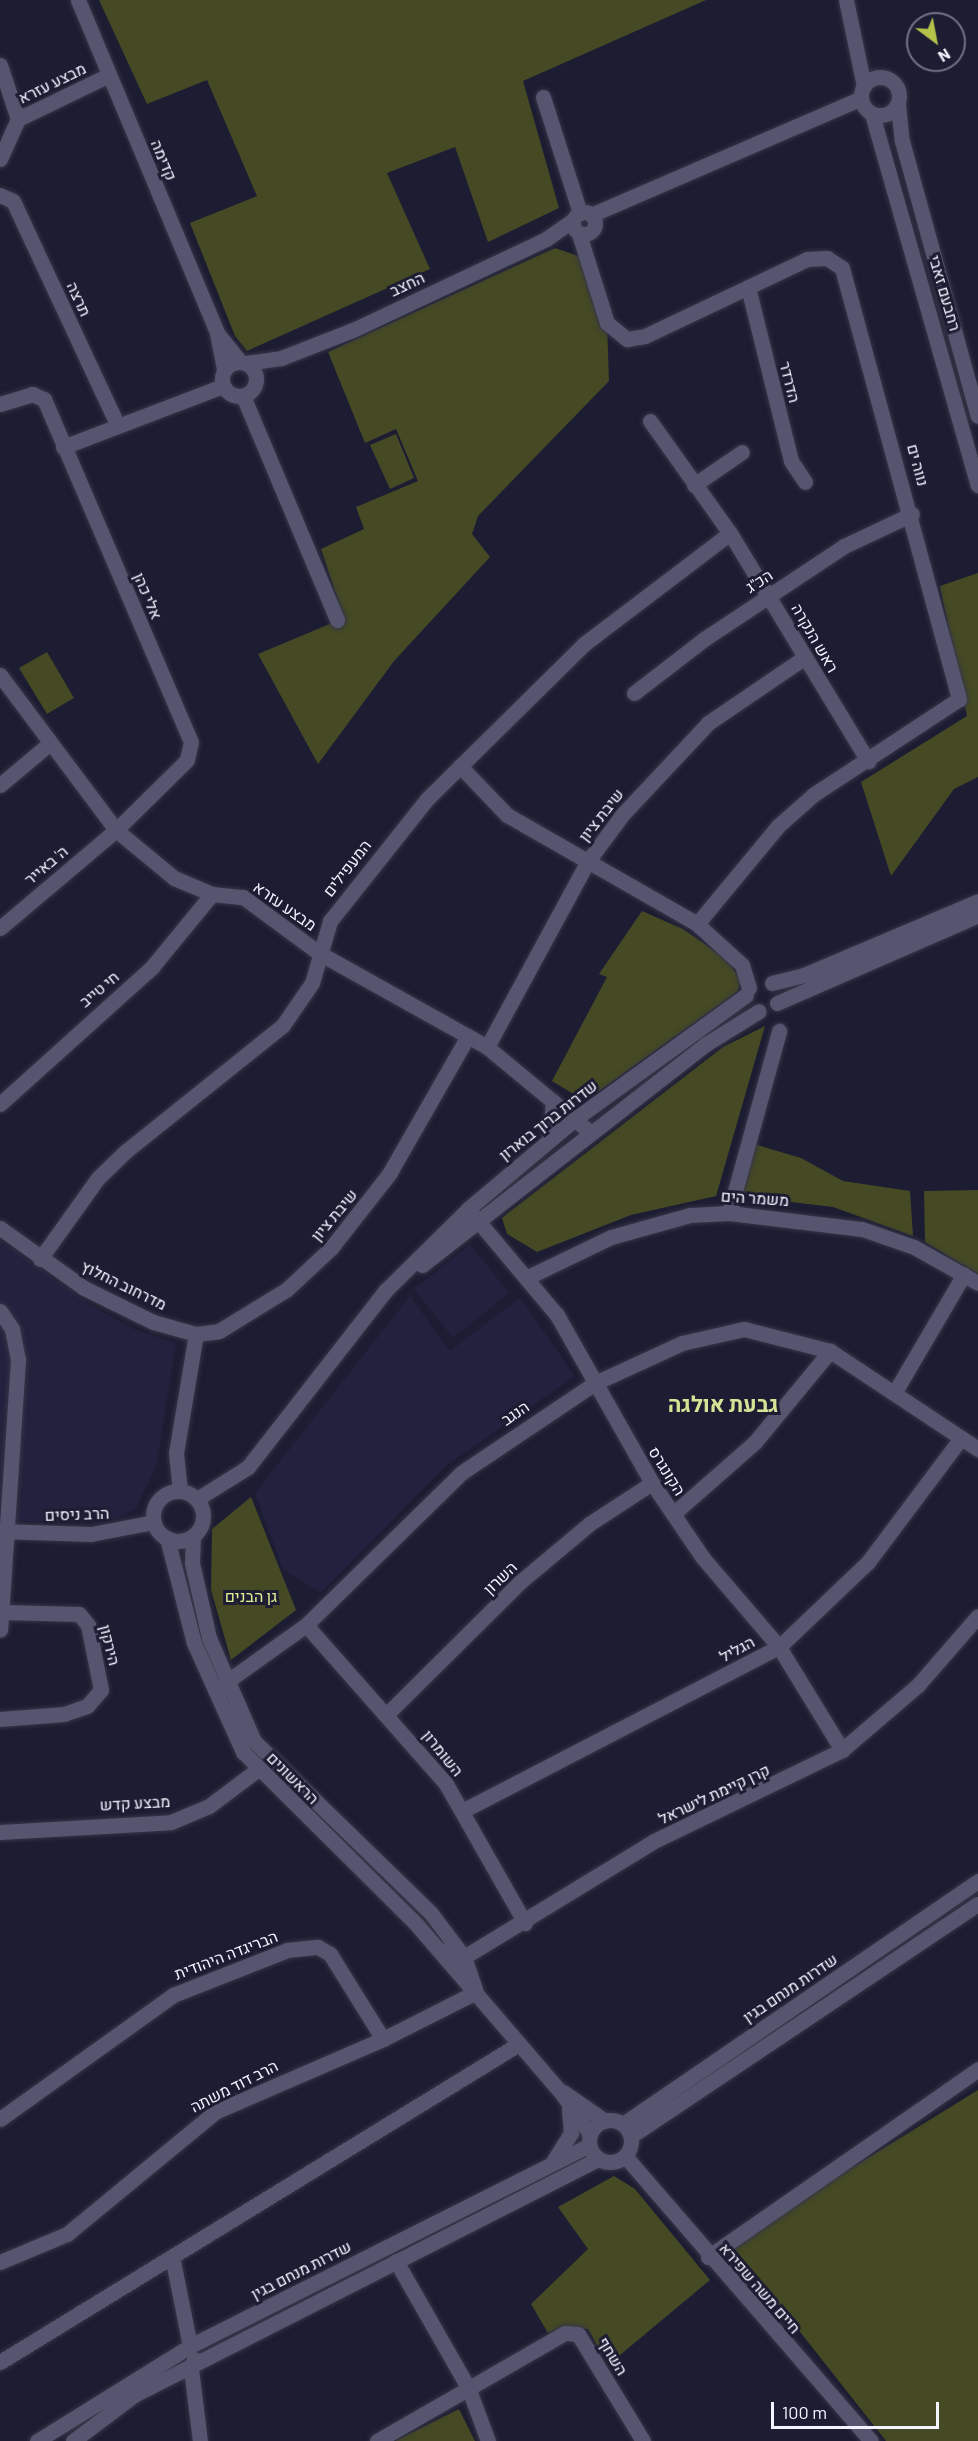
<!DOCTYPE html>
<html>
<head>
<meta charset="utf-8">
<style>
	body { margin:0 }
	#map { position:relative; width:978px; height:2441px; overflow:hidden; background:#1c1c32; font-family:Barlow,Heebo,sans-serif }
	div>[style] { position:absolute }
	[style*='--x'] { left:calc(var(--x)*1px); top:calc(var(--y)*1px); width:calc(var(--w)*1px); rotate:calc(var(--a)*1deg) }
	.built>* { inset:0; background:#23223e }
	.green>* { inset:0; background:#454a24 }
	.roads { filter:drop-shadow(0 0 2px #363547) drop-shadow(0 0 2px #363547) }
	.minor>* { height:15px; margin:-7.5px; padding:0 7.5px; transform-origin:7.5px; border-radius:7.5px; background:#55556f }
	.minor>.ring { margin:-7.5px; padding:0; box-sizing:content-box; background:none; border:15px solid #55556f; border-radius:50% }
	span { translate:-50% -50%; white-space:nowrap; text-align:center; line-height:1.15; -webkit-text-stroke:6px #1c1c32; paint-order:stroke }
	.street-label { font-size:16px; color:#f2f3ff }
	.park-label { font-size:16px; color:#e0ee93 }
	.district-label { font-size:22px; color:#d6e295; font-weight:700 }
	.north { position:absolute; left:906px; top:12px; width:60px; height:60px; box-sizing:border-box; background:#1c1c32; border:2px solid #727284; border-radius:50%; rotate:148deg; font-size:16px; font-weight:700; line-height:24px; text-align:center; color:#f2f3ff }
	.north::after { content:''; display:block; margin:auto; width:21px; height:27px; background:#b4c24a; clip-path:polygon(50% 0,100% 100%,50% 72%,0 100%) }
	.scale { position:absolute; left:771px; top:2402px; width:168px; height:27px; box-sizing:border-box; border:3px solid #f2f3ff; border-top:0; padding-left:8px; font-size:18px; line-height:21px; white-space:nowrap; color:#f2f3ff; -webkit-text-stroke:4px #1c1c32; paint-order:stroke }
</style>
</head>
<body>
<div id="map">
	<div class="built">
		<i style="clip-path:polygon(0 1240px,89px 1304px,134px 1329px,176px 1343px,156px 1467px,135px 1509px,108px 1523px,0 1520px)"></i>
		<i style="clip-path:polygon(470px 1244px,509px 1293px,453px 1338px,414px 1289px)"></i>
		<i style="clip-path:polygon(410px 1296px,450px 1351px,520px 1298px,575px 1376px,446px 1466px,321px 1593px,283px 1569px,255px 1493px)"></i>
	</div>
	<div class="green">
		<i style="clip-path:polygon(99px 0,706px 0,523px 81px,559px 208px,488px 242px,455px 147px,387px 173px,430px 269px,247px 351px,235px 336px,190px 223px,257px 196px,207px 80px,147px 104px)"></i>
		<i style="clip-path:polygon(555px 248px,578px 256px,607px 323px,609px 381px,478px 516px,472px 534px,490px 557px,394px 661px,318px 764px,258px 654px,344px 618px,321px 549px,364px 529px,356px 507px,418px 481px,396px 429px,365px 443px,328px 352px)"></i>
		<i style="clip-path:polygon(396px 434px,414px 478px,390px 489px,370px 445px)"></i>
		<i style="clip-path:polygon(978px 573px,978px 777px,954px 789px,891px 876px,861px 782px,967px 716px,940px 586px)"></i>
		<i style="clip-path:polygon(47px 652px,74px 698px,47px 714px,19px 668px)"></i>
		<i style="clip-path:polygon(642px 911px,683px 929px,725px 958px,741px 980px,737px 992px,592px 1096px,575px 1095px,552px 1081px,607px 977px,599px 974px)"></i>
		<i style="clip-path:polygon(765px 1026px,716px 1196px,631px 1215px,537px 1252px,507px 1234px,502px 1218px,508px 1213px,723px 1047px)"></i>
		<i style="clip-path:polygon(754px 1144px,801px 1158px,843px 1181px,910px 1191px,913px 1236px,833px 1207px,742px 1196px)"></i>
		<i style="clip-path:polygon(978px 1190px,978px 1274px,925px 1242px,924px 1191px)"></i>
		<i style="clip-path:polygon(251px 1497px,296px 1610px,231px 1660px,211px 1590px,212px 1529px)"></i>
		<i style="clip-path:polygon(978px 2090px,978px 2441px,886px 2441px,730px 2243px)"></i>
		<i style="clip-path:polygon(614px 2176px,635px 2189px,710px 2280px,608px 2365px,588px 2329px,563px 2327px,548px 2333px,531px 2304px,588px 2249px,558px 2207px)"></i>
		<i style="clip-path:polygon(459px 2409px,475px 2441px,395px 2441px)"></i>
	</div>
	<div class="roads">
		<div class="minor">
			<i style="--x:78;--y:0;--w:361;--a:67.3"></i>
			<i style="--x:217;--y:333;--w:37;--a:79"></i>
			<i style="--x:846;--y:0;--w:88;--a:78.2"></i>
			<i style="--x:0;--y:65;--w:57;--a:71.6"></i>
			<i class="ring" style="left:861px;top:77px;width:23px;height:23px"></i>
			<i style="--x:543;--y:97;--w:122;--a:72.3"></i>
			<i style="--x:898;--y:105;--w:36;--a:84"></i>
			<i style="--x:902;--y:141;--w:285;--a:74.6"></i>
			<i style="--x:872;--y:114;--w:386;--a:74.1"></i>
			<i style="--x:0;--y:159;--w:44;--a:-65.8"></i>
			<i style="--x:18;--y:119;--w:101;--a:-25.8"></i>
			<i style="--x:0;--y:195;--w:14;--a:25"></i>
			<i style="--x:13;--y:201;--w:248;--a:65"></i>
			<i class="ring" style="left:573px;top:212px;width:7px;height:7px"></i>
			<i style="--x:591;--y:215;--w:294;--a:-23.4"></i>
			<i style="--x:579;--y:234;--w:93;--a:72.5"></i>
			<i style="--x:607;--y:323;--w:26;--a:39"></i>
			<i style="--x:627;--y:339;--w:18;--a:-9"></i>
			<i style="--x:645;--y:336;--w:179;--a:-25.4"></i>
			<i style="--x:807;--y:259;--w:20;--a:-3"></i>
			<i style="--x:827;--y:258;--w:18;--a:34"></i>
			<i style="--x:842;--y:268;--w:447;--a:74.8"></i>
			<i style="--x:959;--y:699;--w:175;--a:146.7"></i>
			<i style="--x:813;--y:795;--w:47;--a:138.5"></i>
			<i style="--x:778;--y:826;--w:127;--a:129.6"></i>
			<i style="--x:748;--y:287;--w:179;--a:76.1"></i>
			<i style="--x:791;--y:461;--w:25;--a:56"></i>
			<i style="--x:217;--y:333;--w:36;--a:51"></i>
			<i class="ring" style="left:222px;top:362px;width:19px;height:19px"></i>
			<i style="--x:246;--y:363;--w:35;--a:-8"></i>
			<i style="--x:281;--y:358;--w:77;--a:-21.3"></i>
			<i style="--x:353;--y:330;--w:213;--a:-25.2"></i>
			<i style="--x:546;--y:239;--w:33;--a:-35"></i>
			<i style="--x:243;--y:396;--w:243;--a:67.2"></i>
			<i style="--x:0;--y:404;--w:34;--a:-17"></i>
			<i style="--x:32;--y:394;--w:13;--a:23"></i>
			<i style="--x:44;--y:399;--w:373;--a:66.8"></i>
			<i style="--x:191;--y:742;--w:18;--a:103"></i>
			<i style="--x:187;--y:760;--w:100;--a:135.4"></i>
			<i style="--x:116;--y:830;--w:152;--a:139.8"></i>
			<i style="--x:650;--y:421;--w:138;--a:54.5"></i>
			<i style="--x:730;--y:533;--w:267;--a:58.8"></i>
			<i style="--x:63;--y:447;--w:171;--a:-20.9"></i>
			<i style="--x:694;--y:485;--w:58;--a:-34.5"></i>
			<i style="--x:0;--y:675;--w:194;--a:53.2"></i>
			<i style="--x:116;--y:830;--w:75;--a:39.6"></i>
			<i style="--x:174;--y:878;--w:41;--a:22.8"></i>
			<i style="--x:212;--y:894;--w:31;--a:6"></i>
			<i style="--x:243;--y:897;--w:94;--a:36.4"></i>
			<i style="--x:319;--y:953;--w:193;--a:29.2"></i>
			<i style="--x:487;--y:1047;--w:135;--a:39.6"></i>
			<i style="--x:634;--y:693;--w:88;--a:-37.6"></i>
			<i style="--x:704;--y:639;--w:168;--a:-33.6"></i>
			<i style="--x:844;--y:546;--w:75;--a:-25.2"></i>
			<i style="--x:460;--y:766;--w:68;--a:46.2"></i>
			<i style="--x:507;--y:815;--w:219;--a:29.8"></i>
			<i style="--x:697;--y:924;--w:61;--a:42.3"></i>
			<i style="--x:742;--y:965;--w:24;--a:73"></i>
			<i style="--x:0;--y:785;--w:65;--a:-40"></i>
			<i style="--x:772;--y:983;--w:33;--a:-14"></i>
			<i style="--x:804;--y:975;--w:189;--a:-23"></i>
			<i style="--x:777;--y:1003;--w:219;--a:-23.6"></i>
			<i style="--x:487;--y:1047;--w:212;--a:-61.5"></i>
			<i style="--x:588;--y:861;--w:57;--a:-53.5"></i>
			<i style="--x:622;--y:815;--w:126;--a:-46.9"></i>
			<i style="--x:708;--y:723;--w:117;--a:-34.2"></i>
			<i style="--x:0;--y:1104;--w:205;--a:-42"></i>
			<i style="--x:152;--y:967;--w:94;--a:-50.6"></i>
			<i style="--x:549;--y:1140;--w:39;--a:-84"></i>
			<i style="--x:468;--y:1209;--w:138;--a:50"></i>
			<i style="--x:557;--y:1315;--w:193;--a:60.5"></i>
			<i style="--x:652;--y:1483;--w:91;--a:55.8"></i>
			<i style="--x:703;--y:1558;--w:117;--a:49.5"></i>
			<i style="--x:779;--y:1647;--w:121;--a:58.5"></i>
			<i style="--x:729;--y:1213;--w:189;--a:-74.6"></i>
			<i style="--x:0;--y:1228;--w:103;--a:35.5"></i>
			<i style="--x:84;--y:1288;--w:77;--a:26.2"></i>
			<i style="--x:153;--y:1322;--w:45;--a:15.6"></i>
			<i style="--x:196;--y:1334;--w:23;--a:-7"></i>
			<i style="--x:219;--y:1331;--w:79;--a:-31.5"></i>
			<i style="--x:286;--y:1290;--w:62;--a:-43"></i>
			<i style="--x:331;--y:1248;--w:94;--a:-51.9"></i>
			<i style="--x:389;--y:1174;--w:159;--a:-60.2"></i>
			<i style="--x:40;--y:1259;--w:100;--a:-54.4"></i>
			<i style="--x:98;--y:1178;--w:39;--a:-44"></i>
			<i style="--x:126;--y:1151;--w:201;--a:-38.7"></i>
			<i style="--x:283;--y:1025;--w:51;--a:-55.4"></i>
			<i style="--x:312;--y:983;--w:65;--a:-73.8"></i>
			<i style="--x:330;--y:921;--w:157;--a:-51.5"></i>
			<i style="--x:428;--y:798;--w:219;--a:-44.6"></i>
			<i style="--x:584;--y:644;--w:183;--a:-37.2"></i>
			<i style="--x:422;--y:1265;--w:360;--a:-37.9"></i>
			<i style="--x:706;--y:1044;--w:62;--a:-31.9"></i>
			<i style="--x:528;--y:1277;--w:92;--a:-25.7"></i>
			<i style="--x:611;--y:1237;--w:82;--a:-15.6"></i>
			<i style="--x:690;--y:1215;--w:39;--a:-3"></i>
			<i style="--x:729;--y:1213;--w:134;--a:6.9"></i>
			<i style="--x:862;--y:1229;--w:55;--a:19.1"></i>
			<i style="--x:914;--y:1247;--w:73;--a:29.4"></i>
			<i style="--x:0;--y:1311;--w:22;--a:56"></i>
			<i style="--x:12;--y:1329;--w:32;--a:79"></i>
			<i style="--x:18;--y:1360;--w:270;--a:93.8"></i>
			<i style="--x:896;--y:1390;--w:134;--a:-59.6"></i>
			<i style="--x:180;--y:1491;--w:38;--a:-96"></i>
			<i style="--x:176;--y:1453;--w:121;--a:-80.5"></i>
			<i class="ring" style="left:153px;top:1491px;width:35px;height:35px"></i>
			<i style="--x:197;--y:1499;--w:60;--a:-32.1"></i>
			<i style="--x:248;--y:1467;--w:224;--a:-52.1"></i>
			<i style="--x:386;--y:1290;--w:115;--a:-44.6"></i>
			<i style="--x:468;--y:1209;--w:140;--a:-40.1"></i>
			<i style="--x:575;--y:1119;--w:211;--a:-35.9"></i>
			<i style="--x:673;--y:1514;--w:109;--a:-41.3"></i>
			<i style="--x:755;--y:1442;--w:118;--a:-50.5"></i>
			<i style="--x:0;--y:1531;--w:91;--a:1.9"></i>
			<i style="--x:91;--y:1534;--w:64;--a:-10.8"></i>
			<i style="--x:193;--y:1536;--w:27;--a:92"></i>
			<i style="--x:192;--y:1563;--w:77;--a:77.2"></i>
			<i style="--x:209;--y:1638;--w:112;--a:66.4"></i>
			<i style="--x:254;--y:1741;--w:245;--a:44.2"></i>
			<i style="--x:430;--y:1912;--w:56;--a:52.9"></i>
			<i style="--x:464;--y:1957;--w:34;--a:71"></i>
			<i style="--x:167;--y:1538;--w:108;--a:75.6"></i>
			<i style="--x:194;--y:1643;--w:120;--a:65.8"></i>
			<i style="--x:243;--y:1752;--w:245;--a:44.8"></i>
			<i style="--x:417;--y:1925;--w:219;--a:49.3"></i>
			<i style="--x:560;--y:2091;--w:52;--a:55.1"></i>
			<i style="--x:306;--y:1625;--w:212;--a:48.6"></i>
			<i style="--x:446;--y:1784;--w:160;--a:60.4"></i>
			<i style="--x:215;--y:1690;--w:112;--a:-35.5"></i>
			<i style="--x:306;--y:1625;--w:217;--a:-44.4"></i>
			<i style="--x:461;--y:1473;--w:161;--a:-33.9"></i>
			<i style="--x:595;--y:1383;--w:96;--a:-24.7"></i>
			<i style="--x:682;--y:1343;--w:64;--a:-12.7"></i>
			<i style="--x:744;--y:1329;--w:89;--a:14.3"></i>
			<i style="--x:830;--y:1351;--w:178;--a:33.5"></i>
			<i style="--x:386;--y:1715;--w:189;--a:-44.8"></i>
			<i style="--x:520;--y:1582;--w:90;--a:-40"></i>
			<i style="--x:589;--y:1524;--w:75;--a:-33.1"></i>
			<i style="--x:0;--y:1719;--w:64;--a:-4.5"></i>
			<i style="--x:64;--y:1714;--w:24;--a:-19"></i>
			<i style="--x:87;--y:1706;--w:21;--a:-49"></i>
			<i style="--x:101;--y:1690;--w:66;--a:-101.3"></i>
			<i style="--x:88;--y:1625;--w:14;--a:-129"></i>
			<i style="--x:79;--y:1614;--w:77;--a:-178.5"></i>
			<i style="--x:464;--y:1810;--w:355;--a:-27.4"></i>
			<i style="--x:779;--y:1647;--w:123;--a:-43.7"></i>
			<i style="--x:868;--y:1562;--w:155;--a:-53.1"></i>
			<i style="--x:0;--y:1832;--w:171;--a:-3.3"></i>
			<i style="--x:171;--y:1822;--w:41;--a:-22.8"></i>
			<i style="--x:209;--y:1806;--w:60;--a:-36.9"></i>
			<i style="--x:440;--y:1950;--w:25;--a:16"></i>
			<i style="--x:464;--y:1957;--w:223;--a:-31.4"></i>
			<i style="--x:654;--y:1841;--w:209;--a:-25.8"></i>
			<i style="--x:842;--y:1750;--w:100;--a:-40.5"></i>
			<i style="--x:918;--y:1685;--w:91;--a:-49"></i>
			<i style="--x:563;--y:2092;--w:51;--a:34.6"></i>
			<i style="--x:0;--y:2119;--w:213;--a:-35.6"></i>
			<i style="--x:173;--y:1995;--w:123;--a:-21.5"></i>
			<i style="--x:287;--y:1950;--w:31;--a:-6"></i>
			<i style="--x:318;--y:1947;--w:14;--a:30"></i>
			<i style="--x:330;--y:1954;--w:100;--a:58.1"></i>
			<i class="ring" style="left:589px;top:2120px;width:27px;height:27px"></i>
			<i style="--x:623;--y:2124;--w:430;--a:-34.4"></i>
			<i style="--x:631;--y:2136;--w:417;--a:-33.8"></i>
			<i style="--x:625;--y:2156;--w:376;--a:49.2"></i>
			<i style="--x:554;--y:2160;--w:32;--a:-58"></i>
			<i style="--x:571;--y:2133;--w:24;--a:-95"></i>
			<i style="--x:708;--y:2257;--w:329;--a:-34.8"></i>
			<i style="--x:173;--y:2261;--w:87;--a:78.7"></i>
			<i style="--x:396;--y:2261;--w:145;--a:60.3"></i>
			<i style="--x:468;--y:2387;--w:58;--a:69.7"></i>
			<i style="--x:0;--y:2262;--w:73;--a:-22.7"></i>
			<i style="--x:67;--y:2234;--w:192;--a:-39.5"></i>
			<i style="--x:215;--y:2112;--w:183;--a:-23.5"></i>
			<i style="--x:383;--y:2039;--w:104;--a:-26.8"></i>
			<i style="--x:194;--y:2359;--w:10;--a:107"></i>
			<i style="--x:191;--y:2369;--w:73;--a:82.9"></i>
			<i style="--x:0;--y:2362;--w:606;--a:-31.51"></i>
			<i style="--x:37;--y:2441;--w:180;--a:-31.8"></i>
			<i style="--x:190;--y:2346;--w:447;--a:-26.7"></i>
			<i style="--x:73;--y:2441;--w:76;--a:-37"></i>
			<i style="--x:134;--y:2395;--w:521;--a:-26.96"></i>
			<i style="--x:377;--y:2441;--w:217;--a:-29.9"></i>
			<i style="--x:565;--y:2333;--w:13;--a:4"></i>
			<i style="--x:578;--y:2334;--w:125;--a:58.7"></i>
		</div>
	</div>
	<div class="street-label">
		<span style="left:52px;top:83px;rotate:-26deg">מבצע עזרא</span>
		<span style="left:164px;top:160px;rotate:67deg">קדימה</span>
		<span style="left:407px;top:284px;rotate:-25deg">החצב</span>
		<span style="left:945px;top:293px;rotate:74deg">רחבעם זאבי</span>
		<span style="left:79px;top:299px;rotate:65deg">תרצה</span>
		<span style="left:790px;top:382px;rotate:76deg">הדרדר</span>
		<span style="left:918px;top:465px;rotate:75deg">נווה ים</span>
		<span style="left:759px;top:581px;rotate:-33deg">הכ"ג</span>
		<span style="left:148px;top:596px;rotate:67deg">אלי כהן</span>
		<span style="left:815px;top:638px;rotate:60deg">ראש הנקרה</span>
		<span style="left:601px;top:815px;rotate:-52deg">שיבת ציון</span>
		<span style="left:46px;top:865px;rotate:-40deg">ה' באייר</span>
		<span style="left:347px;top:868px;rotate:-52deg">המעפילים</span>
		<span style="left:285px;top:906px;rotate:35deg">מבצע עזרא</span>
		<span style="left:99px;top:989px;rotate:-40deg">חי טייב</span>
		<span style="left:548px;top:1120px;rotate:-38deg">שדרות ברוך בוארון</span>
		<span style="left:755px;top:1198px;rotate:4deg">משמר הים</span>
		<span style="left:334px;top:1215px;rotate:-50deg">שיבת ציון</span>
		<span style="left:124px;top:1285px;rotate:26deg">מדרחוב החלוץ</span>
		<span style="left:515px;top:1413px;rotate:-34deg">הנגב</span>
		<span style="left:667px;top:1471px;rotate:58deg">הקונגרס</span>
		<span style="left:77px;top:1514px;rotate:-2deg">הרב ניסים</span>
		<span style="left:500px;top:1578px;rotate:-44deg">השרון</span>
		<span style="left:110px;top:1645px;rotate:76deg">הירקון</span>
		<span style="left:737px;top:1649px;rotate:-28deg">הגליל</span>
		<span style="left:443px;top:1753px;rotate:51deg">השומרון</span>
		<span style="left:293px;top:1778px;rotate:45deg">הראשונים</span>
		<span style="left:714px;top:1794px;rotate:-25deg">קרן קיימת לישראל</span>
		<span style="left:135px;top:1803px;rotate:-3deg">מבצע קדש</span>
		<span style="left:226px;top:1955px;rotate:-21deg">הבריגדה היהודית</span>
		<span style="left:790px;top:1988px;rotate:-34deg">שדרות מנחם בגין</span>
		<span style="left:234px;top:2086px;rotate:-27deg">הרב דוד משתה</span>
		<span style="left:301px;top:2270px;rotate:-27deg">שדרות מנחם בגין</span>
		<span style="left:760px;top:2288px;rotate:49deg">חיים משה שפירא</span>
		<span style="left:613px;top:2356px;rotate:59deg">השחף</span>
	</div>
	<div class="park-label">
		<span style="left:251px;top:1596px">גן הבנים</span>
	</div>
	<div class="district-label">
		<span style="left:723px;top:1404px">גבעת אולגה</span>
	</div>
	<div class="north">N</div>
	<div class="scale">100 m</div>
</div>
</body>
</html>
